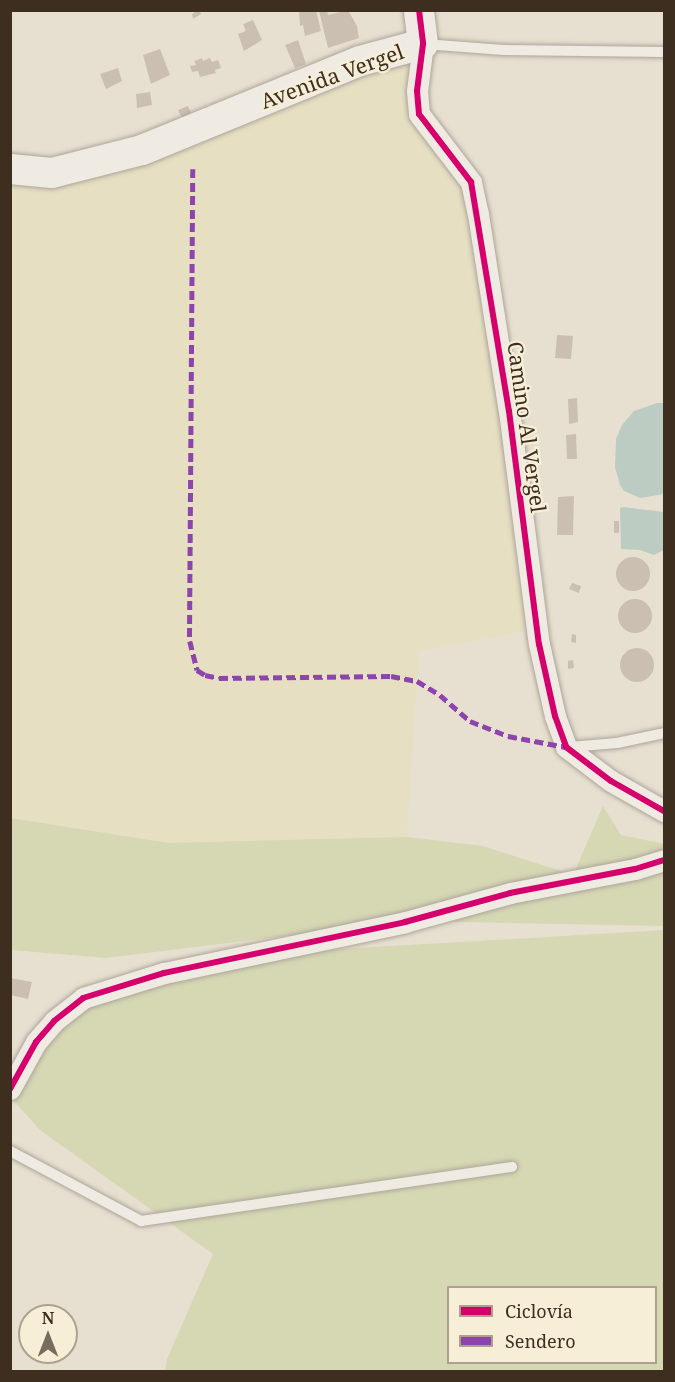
<!DOCTYPE html>
<html>
<head>
<meta charset="utf-8">
<style>
	body { margin:0 }
	#map { position:relative; width:675px; height:1382px; overflow:hidden; background:#e7e0d1; font-family:"Noto Serif",serif }
	div>[style] { position:absolute }
	[style*='--x'] { left:calc(var(--x)*1px); top:calc(var(--y)*1px); width:calc(var(--w)*1px); rotate:calc(var(--a)*1deg) }
	.farmland>* { inset:0; background:#e6dfc2 }
	.green>* { inset:0; background:#d6d7b3 }
	.water>* { inset:0; background:#bcccc2 }
	.building>* { inset:0; background:#cbbfb2 }
	.round { border-radius:50% }
	.roads { filter:drop-shadow(0 0 2px #ada599) drop-shadow(0 0 2px #ada599) }
	.lane>* { height:10px; margin:-5px; padding:0 5px; transform-origin:5px; border-radius:5px; background:#efebe3 }
	.street>* { height:21px; margin:-10.5px; padding:0 10.5px; transform-origin:10.5px; border-radius:10.5px; background:#efebe3 }
	.secondary>* { height:30px; margin:-15px; padding:0 15px; transform-origin:15px; border-radius:15px; background:#efebe3 }
	.quiet>* { height:4.5px; margin-top:-2.25px; transform-origin:0; background:repeating-linear-gradient(90deg,#8e44ad 0 9px,transparent 0 13.5px) }
	.cycleway>* { height:6px; margin:-3px; padding:0 3px; transform-origin:3px; border-radius:3px; background:#d6006c }
	span { translate:-50% -50%; white-space:nowrap; text-align:center; line-height:1.15; -webkit-text-stroke:4.5px #f7eed8; paint-order:stroke }
	.street-label { font-size:21px; color:#3d2e20 }
	.frame { position:absolute; inset:0; border:12px solid #3d2e20; pointer-events:none }
	.legend { position:absolute; left:447px; top:1286px; width:210px; height:78px; box-sizing:border-box; background:#f7eed8; border:2px solid #ada18e; margin:0; padding:8px 10px; list-style:none; font-size:18px; color:#3d2e20 }
	.legend li { display:flex; align-items:center; gap:12px; height:30px }
	.legend b { width:30px; border:2px solid #ada18e }
	.north { position:absolute; left:18px; top:1304px; width:60px; height:60px; box-sizing:border-box; background:#f7eed8; border:2px solid #ada18e; border-radius:50%; rotate:0deg; font-size:16px; font-weight:700; line-height:24px; text-align:center; color:#3d2e20 }
	.north::after { content:''; display:block; margin:auto; width:21px; height:27px; background:#786c5e; clip-path:polygon(50% 0,100% 100%,50% 72%,0 100%) }
</style>
</head>
<body>
<div id="map">
	<div class="farmland">
		<i style="clip-path:polygon(423px 44px,417px 91px,471px 182px,536px 629px,419px 651px,407px 837px,169px 843px,11px 818px,10px 170px,56px 177px)"></i>
	</div>
	<div class="green">
		<i style="clip-path:polygon(603px 806px,621px 835px,664px 844px,664px 926px,406px 921px,106px 958px,11px 950px,10px 818px,169px 843px,407px 837px,483px 846px,573px 875px)"></i>
		<i style="clip-path:polygon(evenodd,664px 930px,664px 1371px,165px 1371px,167px 1359px,213px 1254px,40px 1130px,12px 1099px,27px 1065px,85px 999px,238px 955px,664px 930px,448px 1288px,656px 1288px,656px 1362px,448px 1362px,448px 1288px)"></i>
	</div>
	<div class="water">
		<i style="clip-path:polygon(657px 403px,664px 403px,664px 494px,640px 498px,624px 491px,620px 485px,615px 467px,616px 439px,622px 425px,634px 411px)"></i>
		<i style="clip-path:polygon(623px 507px,664px 512px,664px 550px,654px 555px,640px 550px,621px 549px,620px 508px)"></i>
	</div>
	<div class="building">
		<i style="clip-path:polygon(199px 10px,201px 14px,193px 19px,192px 14px)"></i>
		<i style="clip-path:polygon(299px 10px,316px 10px,321px 31px,305px 36px,303px 25px,300px 26px)"></i>
		<i style="clip-path:polygon(327px 10px,328px 15px,348px 10px,357px 26px,359px 38px,328px 48px,319px 11px)"></i>
		<i style="clip-path:polygon(253px 20px,262px 40px,244px 51px,238px 34px,246px 31px,243px 24px)"></i>
		<i style="clip-path:polygon(298px 40px,306px 64px,295px 68px,285px 45px)"></i>
		<i style="clip-path:polygon(160px 49px,170px 75px,151px 84px,143px 55px)"></i>
		<i style="clip-path:polygon(202px 58px,203px 61px,210px 58px,212px 62px,218px 60px,221px 68px,215px 70px,216px 73px,200px 77px,198px 71px,192px 72px,190px 66px,196px 65px,194px 61px)"></i>
		<i style="clip-path:polygon(118px 68px,122px 81px,106px 89px,100px 74px)"></i>
		<i style="clip-path:polygon(150px 92px,152px 105px,137px 108px,136px 94px)"></i>
		<i style="clip-path:polygon(188px 106px,191px 113px,182px 118px,178px 110px)"></i>
		<i style="clip-path:polygon(557px 335px,573px 336px,571px 359px,555px 358px)"></i>
		<i style="clip-path:polygon(577px 398px,578px 422px,569px 424px,568px 399px)"></i>
		<i style="clip-path:polygon(576px 434px,577px 459px,567px 459px,566px 435px)"></i>
		<i style="clip-path:polygon(574px 496px,573px 535px,557px 535px,558px 497px)"></i>
		<i style="clip-path:polygon(614px 521px,619px 521px,619px 533px,614px 533px)"></i>
		<i class="round" style="left:616px;top:557px;width:34px;height:34px"></i>
		<i style="clip-path:polygon(572px 583px,581px 586px,579px 593px,569px 589px)"></i>
		<i class="round" style="left:618px;top:599px;width:34px;height:34px"></i>
		<i style="clip-path:polygon(572px 634px,576px 635px,576px 643px,571px 642px)"></i>
		<i class="round" style="left:620px;top:648px;width:34px;height:34px"></i>
		<i style="clip-path:polygon(573px 660px,574px 668px,568px 669px,568px 661px)"></i>
		<i style="clip-path:polygon(10px 978px,32px 982px,28px 999px,10px 995px)"></i>
	</div>
	<div class="roads">
		<div class="lane">
			<i style="--x:424;--y:44;--w:80;--a:4.3"></i>
			<i style="--x:504;--y:50;--w:160;--a:0.7"></i>
			<i style="--x:570;--y:747;--w:47;--a:-4.9"></i>
			<i style="--x:617;--y:743;--w:48;--a:-12"></i>
			<i style="--x:10;--y:1151;--w:149;--a:28.1"></i>
			<i style="--x:141;--y:1221;--w:375;--a:-8.3"></i>
		</div>
		<div class="street">
			<i style="--x:423;--y:44;--w:47;--a:97.3"></i>
			<i style="--x:417;--y:91;--w:23;--a:85"></i>
			<i style="--x:419;--y:114;--w:86;--a:52.6"></i>
			<i style="--x:471;--y:182;--w:33;--a:78"></i>
			<i style="--x:478;--y:214;--w:199;--a:81.1"></i>
			<i style="--x:509;--y:411;--w:235;--a:82.7"></i>
			<i style="--x:539;--y:644;--w:74;--a:77.5"></i>
			<i style="--x:555;--y:716;--w:33;--a:70"></i>
			<i style="--x:566;--y:747;--w:56;--a:37.1"></i>
			<i style="--x:611;--y:781;--w:61;--a:29.5"></i>
			<i style="--x:10;--y:1089;--w:54;--a:-61"></i>
			<i style="--x:36;--y:1042;--w:28;--a:-49"></i>
			<i style="--x:54;--y:1021;--w:37;--a:-38"></i>
			<i style="--x:83;--y:998;--w:85;--a:-17.2"></i>
			<i style="--x:164;--y:973;--w:246;--a:-11.9"></i>
			<i style="--x:405;--y:922;--w:109;--a:-15.4"></i>
			<i style="--x:510;--y:893;--w:127;--a:-10.9"></i>
			<i style="--x:635;--y:869;--w:30;--a:-17"></i>
		</div>
		<div class="secondary">
			<i style="--x:10;--y:169;--w:42;--a:5.4"></i>
			<i style="--x:52;--y:173;--w:93;--a:-14.3"></i>
			<i style="--x:142;--y:150;--w:235;--a:-22.2"></i>
			<i style="--x:360;--y:61;--w:65;--a:-15.1"></i>
			<i style="--x:423;--y:44;--w:34;--a:-97"></i>
		</div>
	</div>
	<div class="quiet">
		<i style="--x:193;--y:169;--w:472;--a:90.4"></i>
		<i style="--x:190;--y:641;--w:30;--a:76"></i>
		<i style="--x:197;--y:670;--w:9;--a:32"></i>
		<i style="--x:205;--y:675;--w:14;--a:12"></i>
		<i style="--x:219;--y:678;--w:172;--a:-0.7"></i>
		<i style="--x:391;--y:676;--w:26;--a:11"></i>
		<i style="--x:417;--y:681;--w:27;--a:31"></i>
		<i style="--x:440;--y:695;--w:40;--a:41"></i>
		<i style="--x:470;--y:721;--w:41;--a:21.5"></i>
		<i style="--x:508;--y:736;--w:59;--a:10.7"></i>
	</div>
	<div class="cycleway">
		<i style="--x:419;--y:10;--w:34;--a:83"></i>
		<i style="--x:423;--y:44;--w:47;--a:97.3"></i>
		<i style="--x:417;--y:91;--w:23;--a:85"></i>
		<i style="--x:419;--y:114;--w:86;--a:52.6"></i>
		<i style="--x:471;--y:182;--w:232;--a:80.6"></i>
		<i style="--x:509;--y:411;--w:235;--a:82.7"></i>
		<i style="--x:539;--y:644;--w:74;--a:77.5"></i>
		<i style="--x:555;--y:716;--w:33;--a:70"></i>
		<i style="--x:566;--y:747;--w:56;--a:37.1"></i>
		<i style="--x:611;--y:781;--w:61;--a:29.5"></i>
		<i style="--x:10;--y:1089;--w:54;--a:-61"></i>
		<i style="--x:36;--y:1042;--w:28;--a:-49"></i>
		<i style="--x:54;--y:1021;--w:37;--a:-38"></i>
		<i style="--x:83;--y:998;--w:85;--a:-17.2"></i>
		<i style="--x:164;--y:973;--w:246;--a:-11.9"></i>
		<i style="--x:405;--y:922;--w:109;--a:-15.4"></i>
		<i style="--x:510;--y:893;--w:127;--a:-10.9"></i>
		<i style="--x:635;--y:869;--w:30;--a:-17"></i>
	</div>
	<div class="street-label">
		<span style="left:332px;top:76px;rotate:-20deg">Avenida Vergel</span>
		<span style="left:527px;top:427px;rotate:82deg">Camino Al Vergel</span>
	</div>
	<div class="frame"></div>
	<ul class="legend">
	<li><b style="height:8px;background:#d6006c"></b>Ciclovía</li>
	<li><b style="height:8px;background:#8e44ad"></b>Sendero</li>
	</ul>
	<div class="north">N</div>
</div>
</body>
</html>
